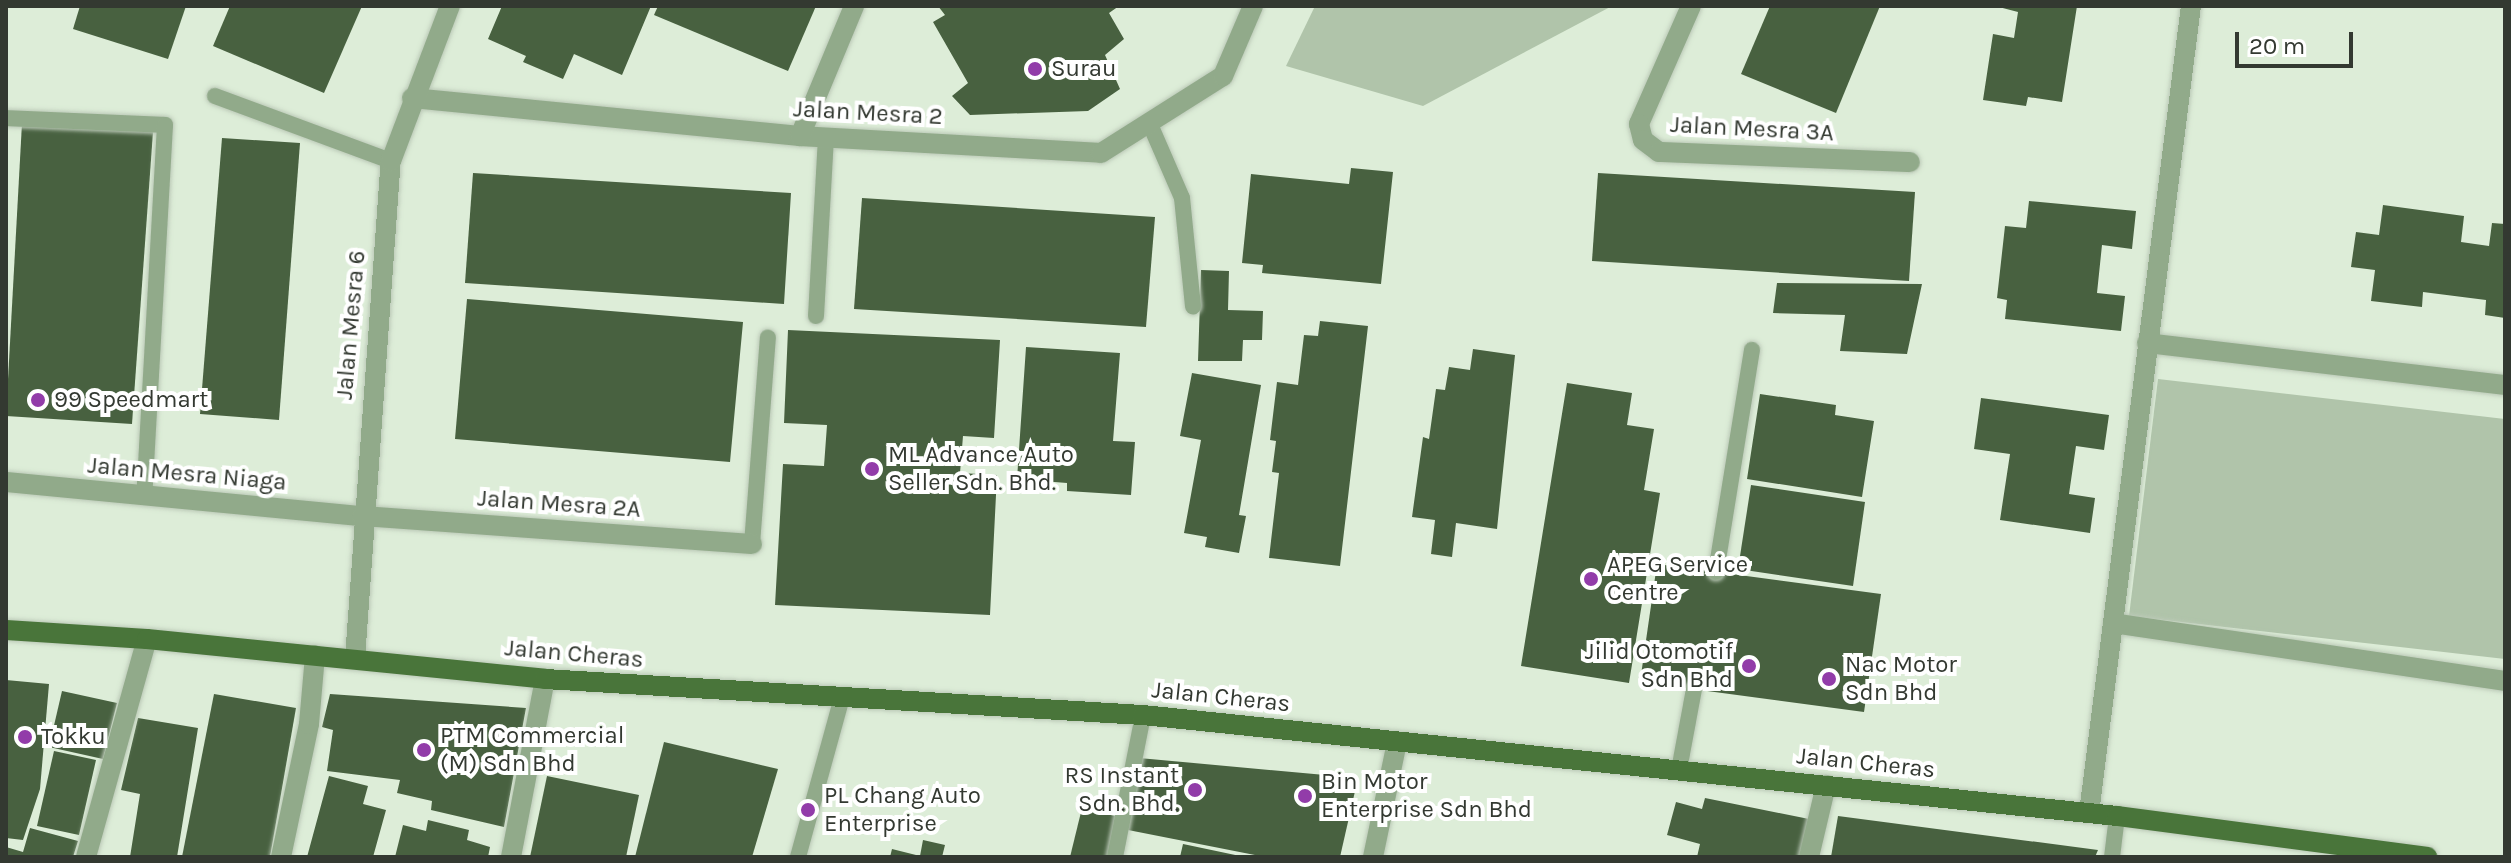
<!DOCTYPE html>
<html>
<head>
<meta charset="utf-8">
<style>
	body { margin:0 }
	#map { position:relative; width:2511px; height:863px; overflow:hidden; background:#ddedd8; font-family:Karla,sans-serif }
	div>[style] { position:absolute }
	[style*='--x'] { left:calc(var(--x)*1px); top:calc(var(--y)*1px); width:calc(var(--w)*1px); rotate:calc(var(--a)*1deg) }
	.green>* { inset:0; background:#b0c4aa }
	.building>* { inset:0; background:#486140 }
	.roads { filter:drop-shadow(0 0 2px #bbc9b7) drop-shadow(0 0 2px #bbc9b7) }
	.lane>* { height:16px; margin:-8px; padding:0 8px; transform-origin:8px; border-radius:8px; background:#91aa8a }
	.street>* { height:20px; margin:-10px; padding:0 10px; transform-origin:10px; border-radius:10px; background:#91aa8a }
	.primary>* { height:20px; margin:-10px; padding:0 10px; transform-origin:10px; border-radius:10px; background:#49753a }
	.dots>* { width:22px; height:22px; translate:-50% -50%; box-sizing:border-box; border:4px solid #fff; border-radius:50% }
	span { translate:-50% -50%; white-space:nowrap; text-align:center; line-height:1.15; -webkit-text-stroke:8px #fff; paint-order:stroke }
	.poi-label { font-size:24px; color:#333931 }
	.left { translate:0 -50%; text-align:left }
	.right { translate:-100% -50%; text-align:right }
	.street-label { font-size:24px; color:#333931 }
	.frame { position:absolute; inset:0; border:8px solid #333931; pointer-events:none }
	.scale { position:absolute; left:2235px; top:32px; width:118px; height:36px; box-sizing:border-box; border:4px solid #333931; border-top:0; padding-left:10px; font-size:24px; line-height:28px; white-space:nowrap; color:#333931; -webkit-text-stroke:6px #fff; paint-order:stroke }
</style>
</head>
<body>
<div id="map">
	<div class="green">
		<i style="clip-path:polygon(1315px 6px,1612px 6px,1423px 106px,1286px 66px)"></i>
		<i style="clip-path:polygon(2158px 379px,2505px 419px,2505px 659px,2129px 616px)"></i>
	</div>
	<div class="building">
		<i style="clip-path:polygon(80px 6px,186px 6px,168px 59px,73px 29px)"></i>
		<i style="clip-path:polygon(230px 6px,362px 6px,324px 93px,213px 46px)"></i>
		<i style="clip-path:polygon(502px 6px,651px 6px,622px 75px,574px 54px,563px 79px,523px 62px,526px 56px,488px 39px)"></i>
		<i style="clip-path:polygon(658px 6px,816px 6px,788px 71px,654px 15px)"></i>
		<i style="clip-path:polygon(938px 6px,1119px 6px,1109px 13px,1124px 39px,1105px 55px,1120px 89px,1088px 111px,970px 115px,952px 96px,968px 83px,933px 22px,945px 15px)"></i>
		<i style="clip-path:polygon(1770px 6px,1880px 6px,1836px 113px,1741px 74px)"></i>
		<i style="clip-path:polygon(1995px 6px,2077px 6px,2062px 102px,2028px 97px,2026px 106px,1983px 100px,1993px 34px,2014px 38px,2018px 12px)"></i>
		<i style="clip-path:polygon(22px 123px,153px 132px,132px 424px,6px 416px)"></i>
		<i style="clip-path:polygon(222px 138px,300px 143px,279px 420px,200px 414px)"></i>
		<i style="clip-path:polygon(1351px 168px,1393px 172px,1381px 284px,1262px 273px,1263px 265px,1242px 263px,1251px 174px,1349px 184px)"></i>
		<i style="clip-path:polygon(473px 173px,791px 193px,784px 304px,465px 283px)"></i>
		<i style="clip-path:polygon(1598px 173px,1915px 192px,1909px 281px,1592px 261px)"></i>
		<i style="clip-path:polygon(862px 198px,1155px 217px,1146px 327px,854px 309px)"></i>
		<i style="clip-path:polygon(2029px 201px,2136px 211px,2132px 249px,2102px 245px,2097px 293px,2125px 296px,2121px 331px,2005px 319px,2007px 300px,1997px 298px,2005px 226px,2026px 228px)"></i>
		<i style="clip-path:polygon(2383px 205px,2464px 216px,2461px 242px,2489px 246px,2492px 223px,2505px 224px,2505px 318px,2485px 315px,2486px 300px,2423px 292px,2422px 307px,2371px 301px,2375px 270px,2351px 267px,2356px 232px,2379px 235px)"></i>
		<i style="clip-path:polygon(1201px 270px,1229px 271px,1228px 310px,1263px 311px,1262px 340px,1243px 340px,1242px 361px,1198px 361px)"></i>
		<i style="clip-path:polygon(1777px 283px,1922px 284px,1907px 354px,1840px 351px,1845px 315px,1773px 313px)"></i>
		<i style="clip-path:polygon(467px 299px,743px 322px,730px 462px,455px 439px)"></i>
		<i style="clip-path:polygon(1320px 321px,1368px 326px,1340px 566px,1269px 558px,1279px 473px,1272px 472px,1276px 441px,1270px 440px,1277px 382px,1298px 385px,1304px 335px,1318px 336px)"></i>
		<i style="clip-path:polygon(788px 330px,1000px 340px,994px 438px,963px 436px,960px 473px,997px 475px,990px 615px,775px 605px,783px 464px,824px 466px,827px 425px,784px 423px)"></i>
		<i style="clip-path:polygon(1026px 347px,1120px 353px,1113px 441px,1135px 442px,1131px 495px,1067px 491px,1067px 483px,1017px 479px)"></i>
		<i style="clip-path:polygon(1473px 349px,1515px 355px,1497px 529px,1456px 523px,1452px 557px,1431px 554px,1435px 520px,1412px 517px,1423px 437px,1429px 439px,1436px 389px,1445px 390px,1449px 367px,1470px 370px)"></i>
		<i style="clip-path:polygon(1192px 373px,1261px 385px,1239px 515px,1246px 516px,1239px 553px,1205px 547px,1207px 537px,1184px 533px,1201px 440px,1180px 436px)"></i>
		<i style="clip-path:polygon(1567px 383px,1632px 393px,1627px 425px,1654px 429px,1644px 490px,1660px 493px,1629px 683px,1521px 666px)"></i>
		<i style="clip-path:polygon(1760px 394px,1836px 405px,1835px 415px,1874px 421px,1862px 497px,1747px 479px)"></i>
		<i style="clip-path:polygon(1981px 398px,2109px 415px,2104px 450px,2076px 446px,2069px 494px,2095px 498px,2090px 533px,2000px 520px,2010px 454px,1974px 449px)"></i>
		<i style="clip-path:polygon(1751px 485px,1865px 502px,1853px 586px,1738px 569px)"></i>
		<i style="clip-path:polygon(1657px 564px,1881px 594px,1864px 712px,1640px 682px)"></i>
		<i style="clip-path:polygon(6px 680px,49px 684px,40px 789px,23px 840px,6px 838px)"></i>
		<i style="clip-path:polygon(62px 691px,117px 703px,103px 759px,49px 747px)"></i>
		<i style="clip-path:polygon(214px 694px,296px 708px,270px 857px,182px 857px)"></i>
		<i style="clip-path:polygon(330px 694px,526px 708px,504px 827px,431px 810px,432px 801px,397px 793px,400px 780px,327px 771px,333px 730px,322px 727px)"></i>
		<i style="clip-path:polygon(138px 718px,198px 728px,177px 857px,130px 857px,140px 794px,121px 790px)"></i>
		<i style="clip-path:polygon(664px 742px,778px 769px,752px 857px,635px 857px)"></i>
		<i style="clip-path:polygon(54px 751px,96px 760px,79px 835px,37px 826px)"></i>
		<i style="clip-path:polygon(1139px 758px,1358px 778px,1340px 857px,1265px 857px,1123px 829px)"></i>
		<i style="clip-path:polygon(329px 776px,368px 786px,363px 804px,386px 810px,373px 857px,307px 857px)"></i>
		<i style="clip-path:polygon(547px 776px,639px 795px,626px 857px,530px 857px)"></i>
		<i style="clip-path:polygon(1705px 798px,1809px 819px,1799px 857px,1697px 857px,1700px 844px,1667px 835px,1676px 802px,1702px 809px)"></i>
		<i style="clip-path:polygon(1082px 808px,1119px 817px,1109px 857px,1070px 857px)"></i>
		<i style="clip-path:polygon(1838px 816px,2098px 850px,2095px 857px,1831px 857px)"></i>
		<i style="clip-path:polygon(428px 820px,469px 830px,467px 840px,490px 847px,488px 857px,395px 857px,403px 825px,426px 831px)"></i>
		<i style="clip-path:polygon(30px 828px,78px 841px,73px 857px,6px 857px,6px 847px,23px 852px)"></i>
		<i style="clip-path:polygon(923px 840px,945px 845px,942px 857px,890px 857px,892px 849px,920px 856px)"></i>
		<i style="clip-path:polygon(1183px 844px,1240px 856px,1240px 857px,1180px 857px)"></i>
	</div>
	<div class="roads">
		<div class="lane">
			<i style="--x:215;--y:96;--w:188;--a:20.3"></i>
			<i style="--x:6;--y:118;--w:159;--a:2.5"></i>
			<i style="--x:165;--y:125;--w:372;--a:93.2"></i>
			<i style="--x:1149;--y:122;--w:83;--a:66.5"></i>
			<i style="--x:1182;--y:198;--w:109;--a:84.2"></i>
			<i style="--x:816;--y:316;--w:179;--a:-86.8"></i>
			<i style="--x:752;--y:544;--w:207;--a:-85.6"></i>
			<i style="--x:1716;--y:572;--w:225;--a:-80.8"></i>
			<i style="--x:1679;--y:770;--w:82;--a:-79.5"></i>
			<i style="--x:798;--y:857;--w:162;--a:-74.6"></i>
			<i style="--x:1115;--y:857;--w:145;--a:-78.8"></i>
			<i style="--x:2112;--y:857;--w:41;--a:-83"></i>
		</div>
		<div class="street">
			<i style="--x:1691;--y:6;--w:129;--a:113.8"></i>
			<i style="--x:1639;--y:124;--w:16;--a:76"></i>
			<i style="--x:1643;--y:140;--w:20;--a:37"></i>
			<i style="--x:1659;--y:152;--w:251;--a:2.3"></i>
			<i style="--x:412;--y:98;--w:390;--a:5.6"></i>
			<i style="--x:800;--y:136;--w:301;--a:3.2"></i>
			<i style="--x:1101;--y:153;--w:144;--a:-32.3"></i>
			<i style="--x:1223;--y:76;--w:76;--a:-66.8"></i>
			<i style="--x:800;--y:136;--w:141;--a:-67.4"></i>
			<i style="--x:2147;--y:343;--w:360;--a:6.7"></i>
			<i style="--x:6;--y:482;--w:358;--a:5.5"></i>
			<i style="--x:362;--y:516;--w:391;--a:4.1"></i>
			<i style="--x:2113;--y:623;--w:396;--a:8.4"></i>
			<i style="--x:355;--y:659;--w:499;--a:-85.9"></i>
			<i style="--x:391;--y:161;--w:166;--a:-69.2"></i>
			<i style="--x:2089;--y:813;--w:813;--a:-82.8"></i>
			<i style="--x:86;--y:857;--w:226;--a:-74.4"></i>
			<i style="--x:281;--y:857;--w:136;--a:-78.1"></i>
			<i style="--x:309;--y:724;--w:69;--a:-85"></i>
			<i style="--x:511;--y:857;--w:181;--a:-79.2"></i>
			<i style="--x:1373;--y:857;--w:117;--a:-78.2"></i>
			<i style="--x:1809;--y:857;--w:74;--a:-76.7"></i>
		</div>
		<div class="primary">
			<i style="--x:6;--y:630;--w:141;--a:3.7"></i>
			<i style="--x:147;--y:639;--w:400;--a:5.7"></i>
			<i style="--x:545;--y:679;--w:599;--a:3.45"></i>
			<i style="--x:1143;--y:715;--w:979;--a:5.92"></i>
			<i style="--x:2117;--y:816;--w:313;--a:7.5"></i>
		</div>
	</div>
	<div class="dots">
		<i style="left:1035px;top:69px;background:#923ca9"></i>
		<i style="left:38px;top:400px;background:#923ca9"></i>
		<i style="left:872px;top:469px;background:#923ca9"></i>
		<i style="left:1591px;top:579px;background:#923ca9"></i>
		<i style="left:1749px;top:666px;background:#923ca9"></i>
		<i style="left:1829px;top:679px;background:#923ca9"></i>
		<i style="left:25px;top:737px;background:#923ca9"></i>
		<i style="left:424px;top:750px;background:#923ca9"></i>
		<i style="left:1195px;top:790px;background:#923ca9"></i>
		<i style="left:1305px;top:796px;background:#923ca9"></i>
		<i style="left:808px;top:810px;background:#923ca9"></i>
	</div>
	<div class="poi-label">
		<span class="left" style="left:1051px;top:69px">Surau</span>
		<span class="left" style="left:54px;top:400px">99 Speedmart</span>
		<span class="left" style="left:888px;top:469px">ML Advance Auto<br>Seller Sdn. Bhd.</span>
		<span class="left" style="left:1607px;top:579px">APEG Service<br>Centre</span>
		<span class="right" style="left:1733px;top:666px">Jilid Otomotif<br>Sdn Bhd</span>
		<span class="left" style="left:1845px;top:679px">Nac Motor<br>Sdn Bhd</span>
		<span class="left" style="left:440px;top:750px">PTM Commercial<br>(M) Sdn Bhd</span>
		<span class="left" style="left:41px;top:737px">Tokku</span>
		<span class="right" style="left:1179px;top:790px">RS Instant<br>Sdn. Bhd.</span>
		<span class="left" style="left:1321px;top:796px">Bin Motor<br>Enterprise Sdn Bhd</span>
		<span class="left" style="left:824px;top:810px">PL Chang Auto<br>Enterprise</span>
	</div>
	<div class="street-label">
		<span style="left:868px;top:113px;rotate:3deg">Jalan Mesra 2</span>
		<span style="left:1752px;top:129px;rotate:3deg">Jalan Mesra 3A</span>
		<span style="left:351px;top:325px;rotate:-85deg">Jalan Mesra 6</span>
		<span style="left:187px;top:474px;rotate:5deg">Jalan Mesra Niaga</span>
		<span style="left:559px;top:504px;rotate:4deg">Jalan Mesra 2A</span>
		<span style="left:574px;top:654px;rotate:5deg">Jalan Cheras</span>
		<span style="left:1221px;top:697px;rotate:6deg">Jalan Cheras</span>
		<span style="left:1866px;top:763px;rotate:6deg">Jalan Cheras</span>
	</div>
	<div class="frame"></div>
	<div class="scale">20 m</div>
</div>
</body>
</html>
